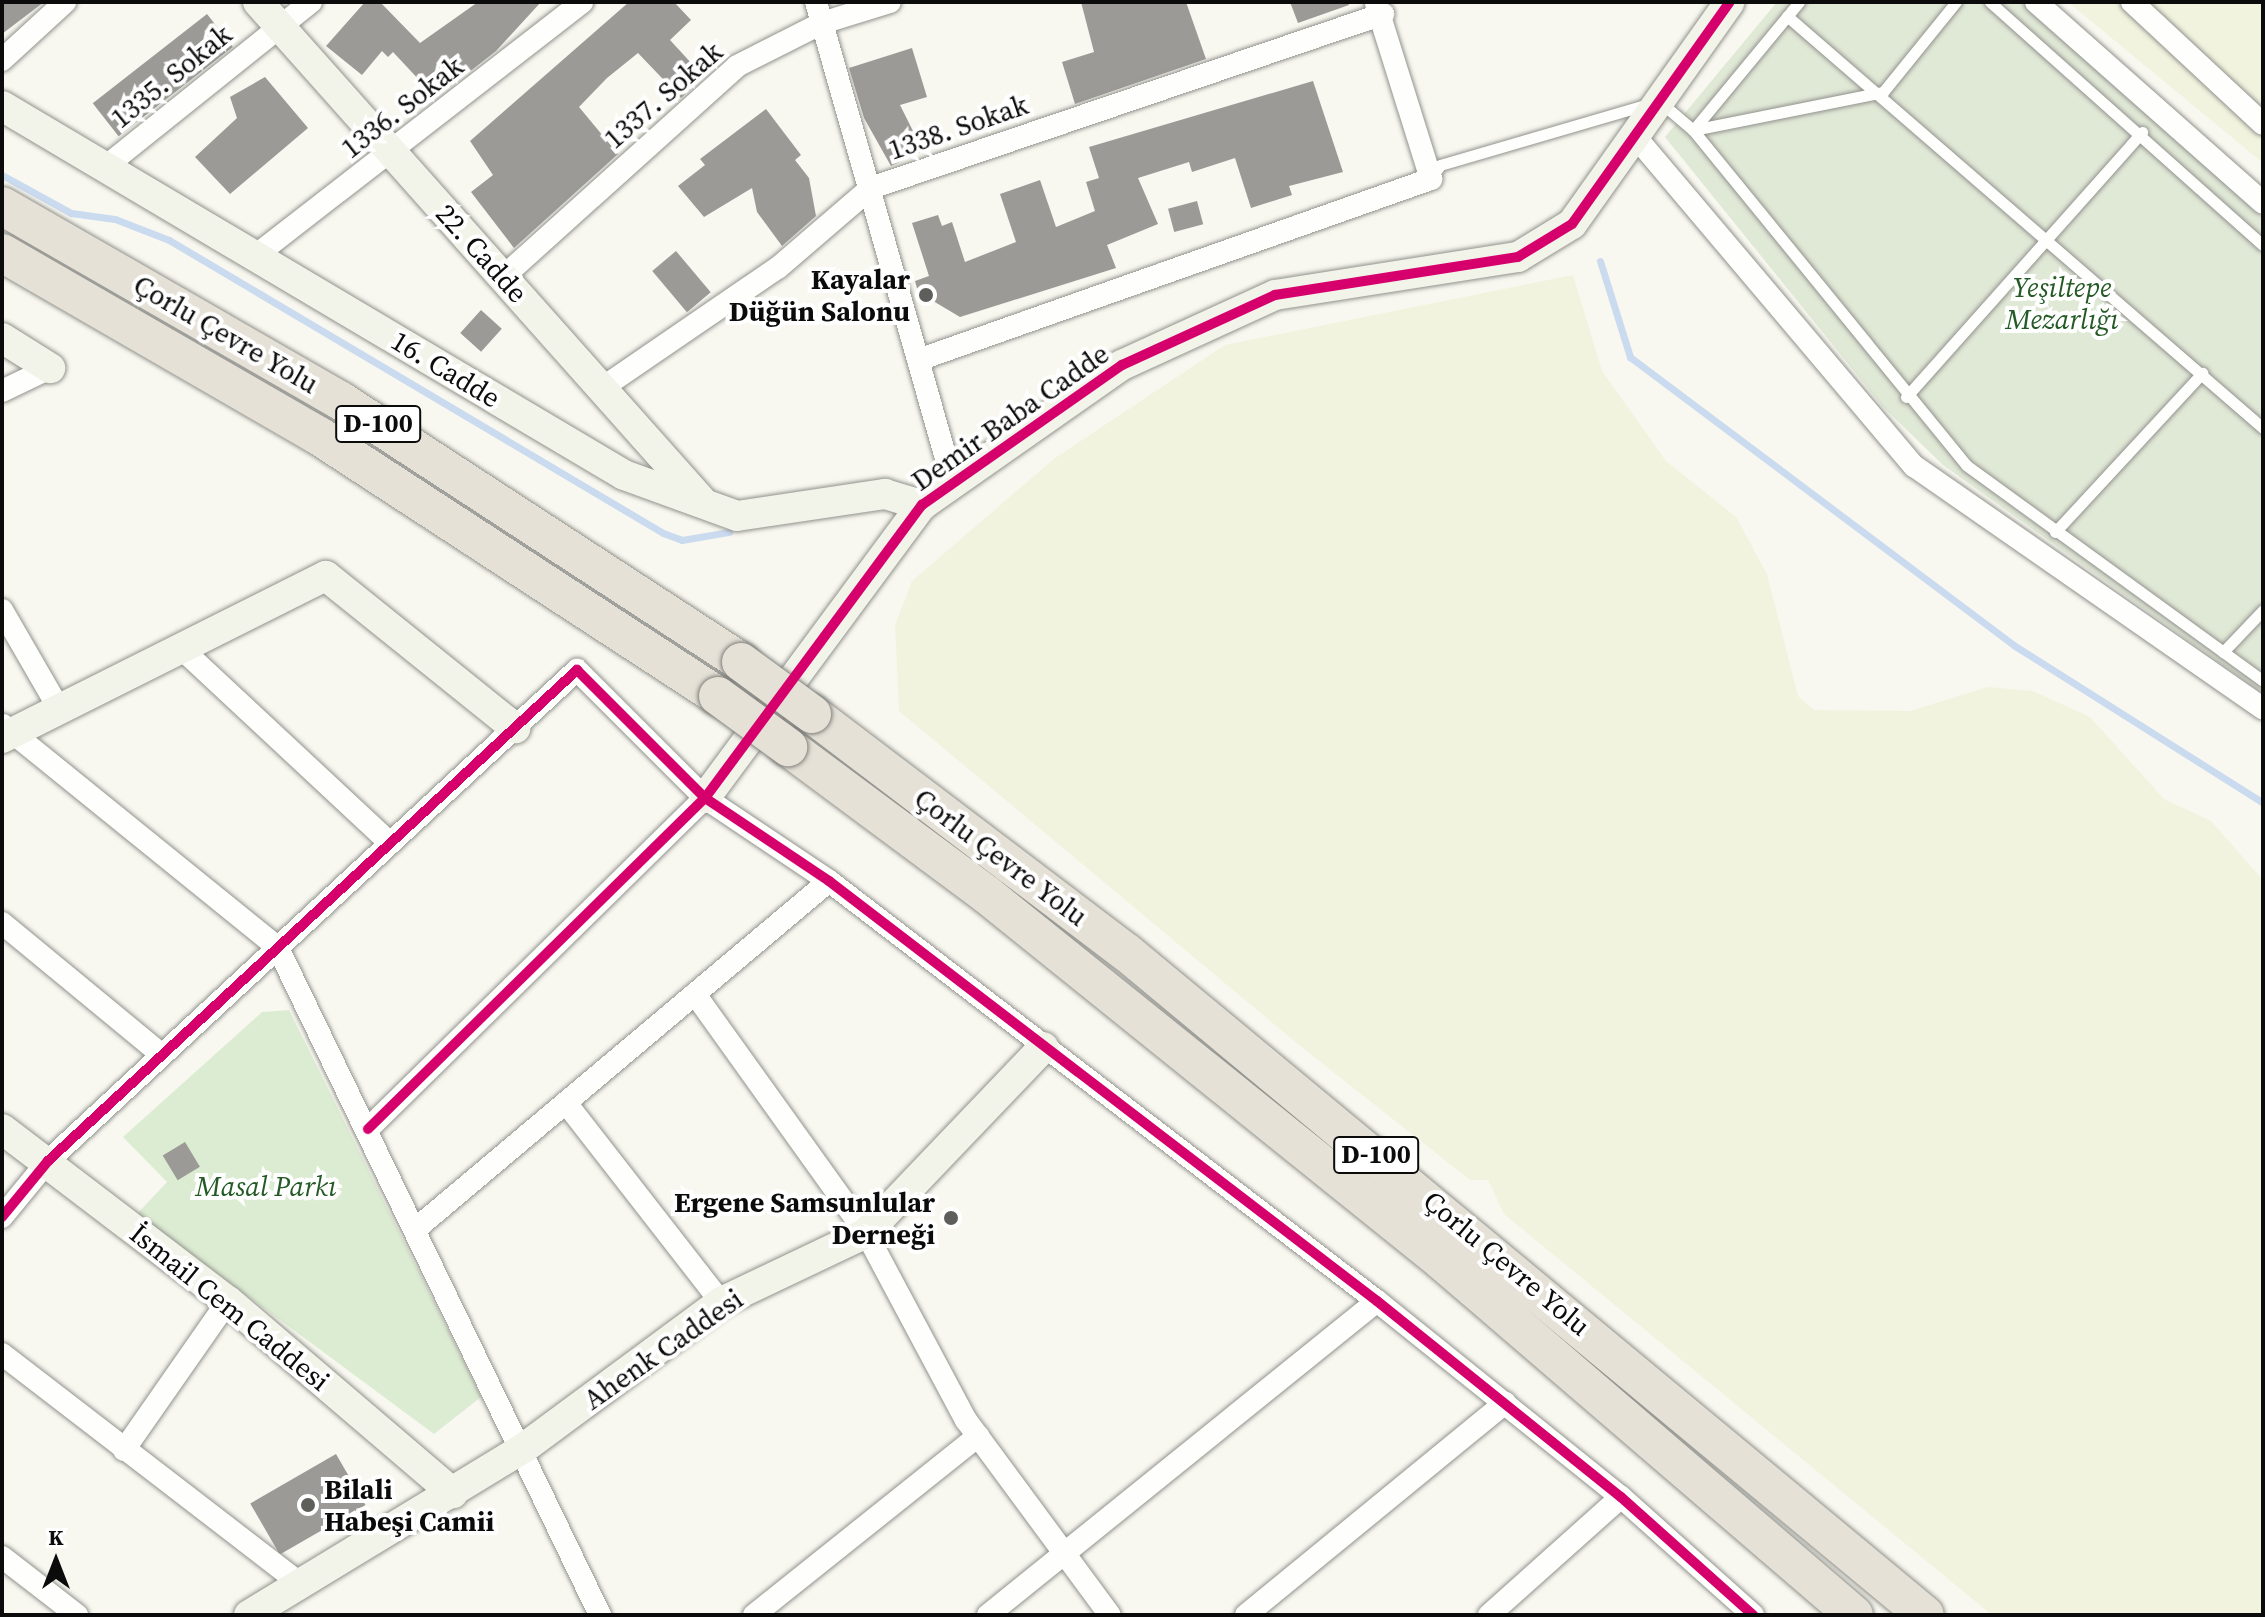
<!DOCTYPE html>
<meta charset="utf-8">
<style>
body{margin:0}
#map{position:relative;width:2265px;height:1617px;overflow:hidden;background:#f8f8f0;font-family:"Source Serif 4",serif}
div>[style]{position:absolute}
.farmland>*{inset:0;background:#f1f3de}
.green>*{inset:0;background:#dcecd2}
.cemetery>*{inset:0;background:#e0e8d6}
.stream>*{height:7px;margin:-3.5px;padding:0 3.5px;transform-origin:3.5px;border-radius:3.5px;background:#cadaef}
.building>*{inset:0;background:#9b9a96;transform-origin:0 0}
.roads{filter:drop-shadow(0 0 2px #92928e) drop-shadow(0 0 2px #92928e)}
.lane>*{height:11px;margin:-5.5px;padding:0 5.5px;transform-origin:5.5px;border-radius:5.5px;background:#fefefd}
.street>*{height:22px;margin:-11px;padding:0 11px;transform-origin:11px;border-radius:11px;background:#fefefd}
.secondary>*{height:30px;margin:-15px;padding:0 15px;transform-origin:15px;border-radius:15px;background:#f2f3e9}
.highway>*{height:38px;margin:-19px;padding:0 19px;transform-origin:19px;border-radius:19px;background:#e6e1d6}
.bridges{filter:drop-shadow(0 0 2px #7f7f7b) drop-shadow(0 0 2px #7f7f7b)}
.highway-bridge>*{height:38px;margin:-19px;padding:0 19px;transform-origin:19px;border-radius:19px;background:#e6e1d6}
.cycleway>*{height:10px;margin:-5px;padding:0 5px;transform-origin:5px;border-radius:5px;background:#d6006c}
.dots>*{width:22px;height:22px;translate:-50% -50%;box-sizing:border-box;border:4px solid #fff;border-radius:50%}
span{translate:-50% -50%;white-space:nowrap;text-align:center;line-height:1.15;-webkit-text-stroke:8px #fff;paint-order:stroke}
.shield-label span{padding:2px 6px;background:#fff;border:2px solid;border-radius:6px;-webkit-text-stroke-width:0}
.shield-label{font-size:26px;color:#0b0b0b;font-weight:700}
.street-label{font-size:28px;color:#0b0b0b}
.poi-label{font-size:28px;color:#0b0b0b;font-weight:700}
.right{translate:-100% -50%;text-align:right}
.left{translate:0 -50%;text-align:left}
.park-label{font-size:28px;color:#245a25;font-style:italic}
.frame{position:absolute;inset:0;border:4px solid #0b0b0b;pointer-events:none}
.north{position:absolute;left:16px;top:1521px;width:80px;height:80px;-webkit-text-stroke:6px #fff;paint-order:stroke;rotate:0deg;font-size:22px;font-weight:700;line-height:32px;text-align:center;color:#0b0b0b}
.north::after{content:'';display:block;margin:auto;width:28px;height:36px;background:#0b0b0b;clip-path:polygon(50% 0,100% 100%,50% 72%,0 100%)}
</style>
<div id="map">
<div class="farmland">
<div style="clip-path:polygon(2068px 2px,2263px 2px,2263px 163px)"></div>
<div style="clip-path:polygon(1573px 275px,1602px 371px,1666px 461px,1736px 517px,1767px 574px,1798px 696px,1814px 710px,1910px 711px,1988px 687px,2033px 691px,2090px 717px,2164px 799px,2211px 821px,2263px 880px,2263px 1615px,1992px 1615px,1504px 1214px,1488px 1180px,1470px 1180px,1299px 1045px,899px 711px,895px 625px,912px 581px,1055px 458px,1225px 345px)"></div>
</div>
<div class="green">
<div style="clip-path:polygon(289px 1010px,481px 1397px,434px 1434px,137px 1214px,167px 1182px,123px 1137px,262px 1012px)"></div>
</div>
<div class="cemetery">
<div style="clip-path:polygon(1777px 2px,2027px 2px,2263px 218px,2263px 694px,1943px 465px,1883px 407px,1665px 137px)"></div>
</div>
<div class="stream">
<div style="left:2px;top:175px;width:79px;rotate:28.8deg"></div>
<div style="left:71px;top:213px;width:44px;rotate:7.8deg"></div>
<div style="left:115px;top:219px;width:58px;rotate:21.3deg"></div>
<div style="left:169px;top:240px;width:574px;rotate:30.67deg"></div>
<div style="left:663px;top:533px;width:20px;rotate:20deg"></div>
<div style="left:682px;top:540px;width:48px;rotate:-9.7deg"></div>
<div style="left:1600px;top:261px;width:101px;rotate:72.6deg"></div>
<div style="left:1630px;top:357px;width:481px;rotate:36.9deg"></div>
<div style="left:2015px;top:646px;width:294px;rotate:32.3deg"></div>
</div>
<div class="building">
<div style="clip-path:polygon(2px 2px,44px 2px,2px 34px)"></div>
<div style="clip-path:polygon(365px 2px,380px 2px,420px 43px,478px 2px,541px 2px,496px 51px,436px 98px,393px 52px,388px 57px,382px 51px,362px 75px,326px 46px)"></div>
<div style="clip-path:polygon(629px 2px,674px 2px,691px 20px,670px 40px,704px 77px,681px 98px,638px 53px,607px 78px,579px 107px,618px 154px,514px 248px,471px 192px,493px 175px,470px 141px)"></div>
<div style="clip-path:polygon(1081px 2px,1186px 2px,1206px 59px,1075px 104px,1062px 62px,1094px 52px)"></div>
<div style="clip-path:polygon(1290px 2px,1348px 2px,1349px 5px,1298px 23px)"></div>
<div style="left:207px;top:14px;width:42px;height:145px;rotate:52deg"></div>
<div style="clip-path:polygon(912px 48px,927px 97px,900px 105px,923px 151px,891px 166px,864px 118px,849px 68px)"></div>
<div style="clip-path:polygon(265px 77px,308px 128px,230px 194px,195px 157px,237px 118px,230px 97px)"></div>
<div style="clip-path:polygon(1313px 81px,1343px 172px,1289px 186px,1292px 195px,1251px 208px,1235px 158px,1192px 172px,1189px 162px,1138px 178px,1158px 224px,1107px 245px,1116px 268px,960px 317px,918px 292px,915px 281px,929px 276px,912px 223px,938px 215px,942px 226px,952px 222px,965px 262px,1016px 242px,1000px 194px,1040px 180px,1056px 227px,1095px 211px,1086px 182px,1099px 178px,1089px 147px)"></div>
<div style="clip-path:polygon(766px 109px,801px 155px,795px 160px,809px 178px,816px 216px,782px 246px,757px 212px,752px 188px,704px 217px,678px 186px,705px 165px,700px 159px)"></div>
<div style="left:1197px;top:201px;width:24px;height:30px;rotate:75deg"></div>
<div style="left:676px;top:251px;width:54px;height:31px;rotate:50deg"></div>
<div style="left:481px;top:310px;width:28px;height:31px;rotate:42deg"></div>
<div style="left:185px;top:1142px;width:29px;height:26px;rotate:59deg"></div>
<div style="left:336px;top:1454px;width:59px;height:99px;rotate:60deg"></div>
</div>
<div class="roads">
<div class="lane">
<div style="left:1990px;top:2px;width:365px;rotate:41.7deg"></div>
<div style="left:1787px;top:16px;width:630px;rotate:40.88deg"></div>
<div style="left:1694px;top:129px;width:165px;rotate:-50.4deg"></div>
<div style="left:1693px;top:130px;width:194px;rotate:-11.3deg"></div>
<div style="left:1883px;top:92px;width:116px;rotate:-51deg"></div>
<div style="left:1432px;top:177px;width:14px;rotate:-56deg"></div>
<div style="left:1440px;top:165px;width:228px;rotate:-16.3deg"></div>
<div style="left:1659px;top:101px;width:45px;rotate:40.5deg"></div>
<div style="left:1693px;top:130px;width:432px;rotate:50.8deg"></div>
<div style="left:1966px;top:465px;width:367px;rotate:36deg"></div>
<div style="left:1906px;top:397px;width:355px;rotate:-48.3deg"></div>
<div style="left:2055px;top:532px;width:217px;rotate:-47.2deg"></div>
<div style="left:2223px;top:652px;width:58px;rotate:-46.4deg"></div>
</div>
<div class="street">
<div style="left:816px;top:2px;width:499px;rotate:74.1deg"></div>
<div style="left:2036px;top:2px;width:303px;rotate:41.5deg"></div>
<div style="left:2132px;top:2px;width:179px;rotate:43deg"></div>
<div style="left:2px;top:60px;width:86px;rotate:-42.6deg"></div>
<div style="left:1634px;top:135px;width:434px;rotate:49.8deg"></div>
<div style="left:1914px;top:466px;width:425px;rotate:34.8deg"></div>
<div style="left:105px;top:167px;width:264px;rotate:-38.7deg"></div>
<div style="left:255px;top:256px;width:414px;rotate:-37.8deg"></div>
<div style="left:503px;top:277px;width:315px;rotate:-42deg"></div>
<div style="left:737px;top:66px;width:95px;rotate:-26.8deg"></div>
<div style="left:822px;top:23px;width:71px;rotate:-17.2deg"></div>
<div style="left:921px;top:359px;width:541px;rotate:-19.44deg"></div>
<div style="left:1431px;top:179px;width:184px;rotate:-107.4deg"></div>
<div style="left:602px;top:388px;width:214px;rotate:-34.4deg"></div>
<div style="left:779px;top:267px;width:121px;rotate:-40.7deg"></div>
<div style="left:871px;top:188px;width:541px;rotate:-18.77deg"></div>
<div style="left:2px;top:391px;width:53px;rotate:-25.6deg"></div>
<div style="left:2px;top:610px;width:112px;rotate:60deg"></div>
<div style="left:184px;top:651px;width:282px;rotate:43deg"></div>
<div style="left:3px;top:725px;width:354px;rotate:39deg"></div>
<div style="left:278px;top:948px;width:741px;rotate:64.23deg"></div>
<div style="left:2px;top:923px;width:207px;rotate:39.5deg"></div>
<div style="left:695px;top:994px;width:294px;rotate:54.4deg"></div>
<div style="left:866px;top:1233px;width:212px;rotate:61.9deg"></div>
<div style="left:966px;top:1420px;width:242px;rotate:53.6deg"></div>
<div style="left:566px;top:1103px;width:252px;rotate:52.1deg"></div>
<div style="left:368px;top:1129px;width:472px;rotate:-44.5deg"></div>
<div style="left:2px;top:1217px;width:72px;rotate:-50.6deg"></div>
<div style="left:48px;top:1161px;width:722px;rotate:-42.87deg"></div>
<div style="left:577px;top:670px;width:181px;rotate:45deg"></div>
<div style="left:705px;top:798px;width:149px;rotate:33.8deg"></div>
<div style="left:829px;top:881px;width:690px;rotate:37.47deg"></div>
<div style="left:1377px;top:1301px;width:313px;rotate:38.8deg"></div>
<div style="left:1621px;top:1497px;width:177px;rotate:41.8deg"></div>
<div style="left:418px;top:1227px;width:537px;rotate:-40.09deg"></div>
<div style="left:2px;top:1354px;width:377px;rotate:37.6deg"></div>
<div style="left:124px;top:1450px;width:182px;rotate:-55.1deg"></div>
<div style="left:2px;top:1557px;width:95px;rotate:37.7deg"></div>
<div style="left:754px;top:1615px;width:287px;rotate:-38.6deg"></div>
<div style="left:988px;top:1615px;width:500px;rotate:-38.9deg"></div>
<div style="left:1246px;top:1615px;width:335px;rotate:-39.3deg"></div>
<div style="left:1489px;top:1615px;width:177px;rotate:-41.8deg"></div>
</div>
<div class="secondary">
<div style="left:258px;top:2px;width:667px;rotate:48.35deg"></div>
<div style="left:2px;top:106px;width:723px;rotate:30.68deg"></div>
<div style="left:624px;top:475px;width:120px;rotate:19.9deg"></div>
<div style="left:737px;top:516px;width:150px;rotate:-8.5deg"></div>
<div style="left:885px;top:494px;width:39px;rotate:17deg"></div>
<div style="left:2px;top:338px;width:57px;rotate:32deg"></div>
<div style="left:2px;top:738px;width:362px;rotate:-26.6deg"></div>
<div style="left:326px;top:576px;width:243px;rotate:38.8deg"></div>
<div style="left:705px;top:798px;width:365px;rotate:-53.5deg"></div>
<div style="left:922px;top:505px;width:244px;rotate:-35deg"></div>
<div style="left:1122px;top:365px;width:168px;rotate:-24.6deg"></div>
<div style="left:1275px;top:295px;width:246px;rotate:-8.9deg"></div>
<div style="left:1518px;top:257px;width:63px;rotate:-31.4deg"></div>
<div style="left:1572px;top:224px;width:272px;rotate:-54.6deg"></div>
<div style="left:2px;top:1129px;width:284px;rotate:37.3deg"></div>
<div style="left:228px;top:1301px;width:296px;rotate:40.5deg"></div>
<div style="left:249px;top:1615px;width:322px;rotate:-31.3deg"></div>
<div style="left:524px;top:1448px;width:245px;rotate:-36.5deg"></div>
<div style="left:721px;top:1302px;width:161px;rotate:-25.4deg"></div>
<div style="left:866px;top:1233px;width:257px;rotate:-46.3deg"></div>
</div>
<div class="highway">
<div style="left:2px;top:206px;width:391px;rotate:29.9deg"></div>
<div style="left:341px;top:401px;width:478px;rotate:33.1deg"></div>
<div style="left:2px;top:253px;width:366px;rotate:30deg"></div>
<div style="left:319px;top:436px;width:476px;rotate:33.1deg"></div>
<div style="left:812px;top:714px;width:394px;rotate:37.2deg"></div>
<div style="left:1126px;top:952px;width:1038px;rotate:39.69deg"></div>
<div style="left:788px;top:747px;width:247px;rotate:36.6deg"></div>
<div style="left:986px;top:894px;width:585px;rotate:38.83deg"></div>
<div style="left:1442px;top:1261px;width:543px;rotate:40.67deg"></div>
</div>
</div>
<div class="bridges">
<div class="highway-bridge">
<div style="left:741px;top:662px;width:88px;rotate:36.2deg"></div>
<div style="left:718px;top:696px;width:87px;rotate:36.1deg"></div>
</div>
</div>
<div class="cycleway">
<div style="left:368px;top:1129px;width:472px;rotate:-44.5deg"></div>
<div style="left:705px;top:798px;width:365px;rotate:-53.5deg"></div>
<div style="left:922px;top:505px;width:244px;rotate:-35deg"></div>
<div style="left:1122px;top:365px;width:168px;rotate:-24.6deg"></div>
<div style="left:1275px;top:295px;width:246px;rotate:-8.9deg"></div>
<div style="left:1518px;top:257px;width:63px;rotate:-31.4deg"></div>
<div style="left:1572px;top:224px;width:272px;rotate:-54.6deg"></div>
<div style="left:2px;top:1217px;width:72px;rotate:-50.6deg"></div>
<div style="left:48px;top:1161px;width:722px;rotate:-42.87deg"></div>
<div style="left:577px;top:670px;width:181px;rotate:45deg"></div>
<div style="left:705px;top:798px;width:149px;rotate:33.8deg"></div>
<div style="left:829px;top:881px;width:690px;rotate:37.47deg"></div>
<div style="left:1377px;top:1301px;width:313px;rotate:38.8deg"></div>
<div style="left:1621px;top:1497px;width:177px;rotate:41.8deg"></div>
</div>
<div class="dots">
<div style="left:926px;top:295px;background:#5e5e5b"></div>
<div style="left:951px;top:1218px;background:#5e5e5b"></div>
<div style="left:308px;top:1505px;background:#5e5e5b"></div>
</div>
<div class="shield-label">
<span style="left:378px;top:424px">D-100</span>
<span style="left:1376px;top:1155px">D-100</span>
</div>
<div class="street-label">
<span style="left:171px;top:76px;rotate:-39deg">1335. Sokak</span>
<span style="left:663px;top:95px;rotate:-41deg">1337. Sokak</span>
<span style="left:402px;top:107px;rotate:-38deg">1336. Sokak</span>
<span style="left:958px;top:127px;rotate:-19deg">1338. Sokak</span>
<span style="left:482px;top:253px;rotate:48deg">22. Cadde</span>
<span style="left:226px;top:334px;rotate:30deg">Çorlu Çevre Yolu</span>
<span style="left:446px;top:369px;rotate:31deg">16. Cadde</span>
<span style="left:1010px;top:417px;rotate:-35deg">Demir Baba Cadde</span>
<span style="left:1001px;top:857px;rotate:37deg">Çorlu Çevre Yolu</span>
<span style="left:1507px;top:1263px;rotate:40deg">Çorlu Çevre Yolu</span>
<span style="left:230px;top:1307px;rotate:39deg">İsmail Cem Caddesi</span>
<span style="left:663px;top:1349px;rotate:-35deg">Ahenk Caddesi</span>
</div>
<div class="poi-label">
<span class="right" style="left:910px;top:295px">Kayalar<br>Düğün Salonu</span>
<span class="right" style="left:935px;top:1218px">Ergene Samsunlular<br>Derneği</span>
<span class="left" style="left:324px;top:1505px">Bilali<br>Habeşi Camii</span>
</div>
<div class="park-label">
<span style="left:2062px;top:303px">Yeşiltepe<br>Mezarlığı</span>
<span style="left:266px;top:1186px">Masal Parkı</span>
</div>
<div class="frame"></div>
<div class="north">K</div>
</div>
